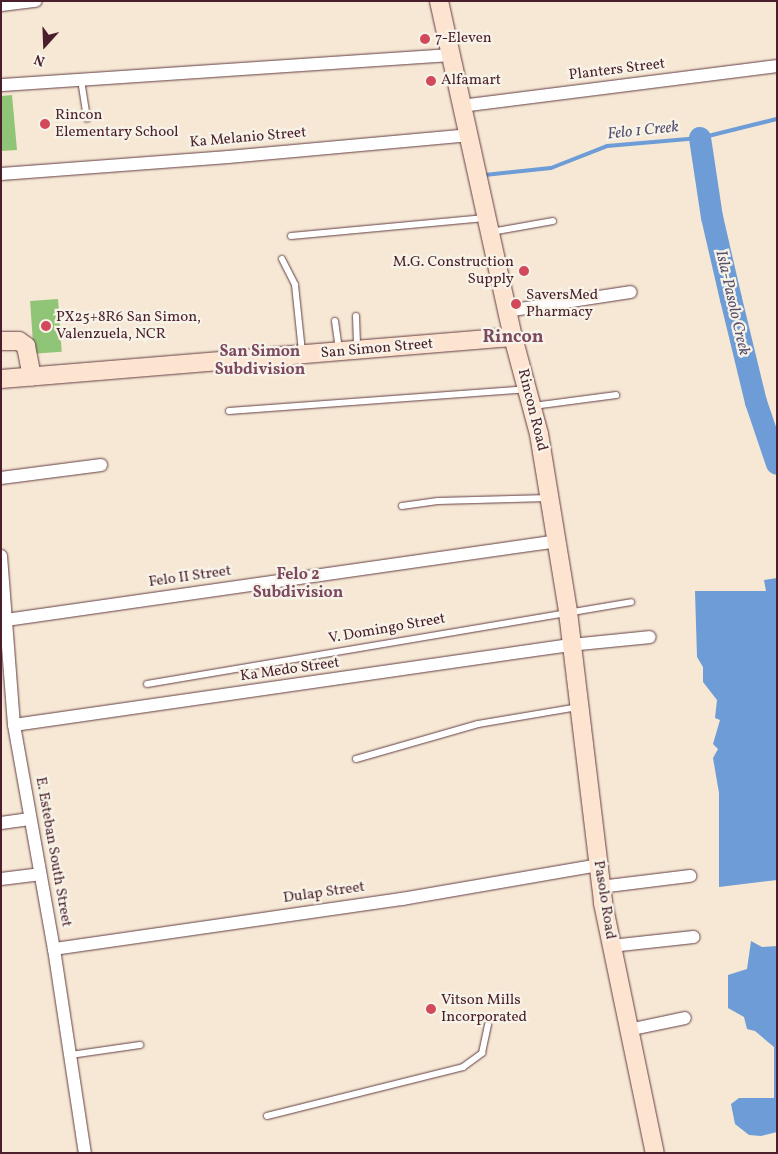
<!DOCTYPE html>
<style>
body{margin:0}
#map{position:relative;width:778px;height:1154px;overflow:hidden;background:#f6e8d4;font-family:Vollkorn,serif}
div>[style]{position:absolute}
.green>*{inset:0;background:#90c577;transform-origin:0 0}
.water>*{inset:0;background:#6d9cd6}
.stream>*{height:4px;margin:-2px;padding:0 2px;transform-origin:2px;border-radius:2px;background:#6d9cd6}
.river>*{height:22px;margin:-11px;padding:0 11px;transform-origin:11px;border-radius:11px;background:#6d9cd6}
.roads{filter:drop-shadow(0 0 1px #643d44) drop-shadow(0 0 1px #643d44)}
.lane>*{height:6px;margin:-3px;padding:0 3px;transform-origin:3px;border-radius:3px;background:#fff}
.street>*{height:12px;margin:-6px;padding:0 6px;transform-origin:6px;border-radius:6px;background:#fff}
.secondary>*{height:18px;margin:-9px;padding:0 9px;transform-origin:9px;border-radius:9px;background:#fde4d0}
.dots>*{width:14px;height:14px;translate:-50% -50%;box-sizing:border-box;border:2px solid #f7f3e8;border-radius:50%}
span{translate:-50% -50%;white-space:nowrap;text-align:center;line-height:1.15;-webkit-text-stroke:4.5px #f7f3e8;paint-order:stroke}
.poi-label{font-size:15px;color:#4a1f2b}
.left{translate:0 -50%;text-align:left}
.right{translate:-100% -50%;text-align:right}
.street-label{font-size:15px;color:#4a1f2b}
.water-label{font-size:16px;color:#58516f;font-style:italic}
.neighbourhood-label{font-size:16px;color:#7d4961;font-weight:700}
.quarter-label{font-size:18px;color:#7d4961;font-weight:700}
.frame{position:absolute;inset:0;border:2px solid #4a1f2b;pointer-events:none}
.north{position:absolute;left:20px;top:20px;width:50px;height:50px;-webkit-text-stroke:4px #f7f3e8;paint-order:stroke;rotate:200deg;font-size:14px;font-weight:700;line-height:20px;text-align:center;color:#4a1f2b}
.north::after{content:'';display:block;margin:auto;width:18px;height:22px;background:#4a1f2b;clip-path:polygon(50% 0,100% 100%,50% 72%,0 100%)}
</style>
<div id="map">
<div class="green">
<div style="clip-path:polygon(12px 95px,17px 150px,1px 151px,1px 96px)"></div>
<div style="left:58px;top:299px;width:53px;height:28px;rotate:86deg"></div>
</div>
<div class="water">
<div style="clip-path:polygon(777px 578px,777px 880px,719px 887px,719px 793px,713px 758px,718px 749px,713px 744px,720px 720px,715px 718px,717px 700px,703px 682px,703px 667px,697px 657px,695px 591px,766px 591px,764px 580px)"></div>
<div style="clip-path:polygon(751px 941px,762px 947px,777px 946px,777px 1132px,761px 1136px,749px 1135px,735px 1124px,731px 1104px,739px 1098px,774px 1098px,774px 1047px,755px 1031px,747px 1029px,744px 1017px,728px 1008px,728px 975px,747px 969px)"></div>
</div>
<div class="stream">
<div style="left:485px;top:175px;width:66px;rotate:-6.1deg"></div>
<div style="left:551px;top:168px;width:60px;rotate:-21.4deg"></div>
<div style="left:607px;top:146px;width:93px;rotate:-4.9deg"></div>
<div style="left:700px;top:138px;width:79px;rotate:-13.9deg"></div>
</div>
<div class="river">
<div style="left:700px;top:138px;width:80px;rotate:81.4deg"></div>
<div style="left:712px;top:217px;width:84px;rotate:77deg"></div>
<div style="left:731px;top:299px;width:106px;rotate:76.4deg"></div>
<div style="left:756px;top:402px;width:65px;rotate:71.3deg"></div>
</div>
<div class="roads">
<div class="lane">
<div style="left:81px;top:80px;width:39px;rotate:81deg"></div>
<div style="left:491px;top:232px;width:63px;rotate:-10.1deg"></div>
<div style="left:291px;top:236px;width:195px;rotate:-5.3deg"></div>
<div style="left:282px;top:259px;width:29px;rotate:63deg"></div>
<div style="left:295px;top:285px;width:67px;rotate:84deg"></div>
<div style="left:356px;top:316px;width:34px;rotate:88deg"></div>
<div style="left:335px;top:321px;width:30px;rotate:82deg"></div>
<div style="left:533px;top:406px;width:84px;rotate:-7.5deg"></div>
<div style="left:229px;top:411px;width:298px;rotate:-4.2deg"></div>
<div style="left:402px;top:506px;width:36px;rotate:-8deg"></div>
<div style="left:438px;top:501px;width:111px;rotate:-1.5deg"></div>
<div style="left:147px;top:684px;width:491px;rotate:-9.6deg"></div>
<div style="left:356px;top:759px;width:127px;rotate:-16deg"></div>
<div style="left:478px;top:724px;width:101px;rotate:-9.6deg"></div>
<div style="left:70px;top:1055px;width:71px;rotate:-8.1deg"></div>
<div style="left:267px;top:1116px;width:202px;rotate:-14deg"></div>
<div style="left:463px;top:1067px;width:24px;rotate:-36deg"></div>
<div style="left:482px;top:1053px;width:29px;rotate:-78deg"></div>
</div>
<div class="street">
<div style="left:1px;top:5px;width:35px;rotate:-7deg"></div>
<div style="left:1px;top:85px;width:449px;rotate:-3.8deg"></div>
<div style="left:461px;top:106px;width:319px;rotate:-7.2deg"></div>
<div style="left:1px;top:174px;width:228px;rotate:-4.3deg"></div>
<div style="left:228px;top:157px;width:241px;rotate:-5.2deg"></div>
<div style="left:507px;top:311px;width:125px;rotate:-8.7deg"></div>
<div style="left:1px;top:478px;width:101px;rotate:-7.4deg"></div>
<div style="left:1px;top:556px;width:169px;rotate:85.6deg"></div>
<div style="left:14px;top:725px;width:228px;rotate:79.9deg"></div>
<div style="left:54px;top:949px;width:206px;rotate:81.4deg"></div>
<div style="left:6px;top:620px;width:558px;rotate:-8.14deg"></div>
<div style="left:14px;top:725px;width:562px;rotate:-8.19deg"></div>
<div style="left:570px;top:645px;width:80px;rotate:-5.7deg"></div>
<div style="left:1px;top:823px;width:29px;rotate:-8deg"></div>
<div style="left:1px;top:879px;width:39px;rotate:-7deg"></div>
<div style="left:600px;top:887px;width:91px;rotate:-7deg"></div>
<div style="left:611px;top:946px;width:83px;rotate:-6.2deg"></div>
<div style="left:54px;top:949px;width:352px;rotate:-8.2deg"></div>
<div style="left:402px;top:899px;width:199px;rotate:-9.8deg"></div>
<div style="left:628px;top:1030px;width:58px;rotate:-11.9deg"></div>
</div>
<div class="secondary">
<div style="left:439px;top:1px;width:344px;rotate:77.6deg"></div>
<div style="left:513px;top:337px;width:100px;rotate:75deg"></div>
<div style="left:539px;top:434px;width:180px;rotate:80.7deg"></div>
<div style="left:568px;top:612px;width:293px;rotate:83.1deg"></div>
<div style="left:603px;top:903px;width:255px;rotate:78.3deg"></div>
<div style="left:1px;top:341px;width:18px"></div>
<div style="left:19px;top:341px;width:9px;rotate:36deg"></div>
<div style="left:26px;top:346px;width:31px;rotate:79deg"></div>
<div style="left:1px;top:379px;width:514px;rotate:-4.69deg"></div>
</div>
</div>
<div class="dots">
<div style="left:425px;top:39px;background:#d1495b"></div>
<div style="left:431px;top:81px;background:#d1495b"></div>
<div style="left:45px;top:124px;background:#d1495b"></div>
<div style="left:524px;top:271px;background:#d1495b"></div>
<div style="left:516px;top:304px;background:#d1495b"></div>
<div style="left:46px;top:326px;background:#d1495b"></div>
<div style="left:431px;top:1009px;background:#d1495b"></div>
</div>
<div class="poi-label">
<span class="left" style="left:435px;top:39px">7-Eleven</span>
<span class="left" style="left:441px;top:81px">Alfamart</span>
<span class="left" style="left:55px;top:124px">Rincon<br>Elementary School</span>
<span class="right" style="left:514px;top:271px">M.G. Construction<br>Supply</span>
<span class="left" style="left:526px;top:304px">SaversMed<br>Pharmacy</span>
<span class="left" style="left:56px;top:326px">PX25+8R6 San Simon,<br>Valenzuela, NCR</span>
<span class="left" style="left:441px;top:1009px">Vitson Mills<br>Incorporated</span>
</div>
<div class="street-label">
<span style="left:617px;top:70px;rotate:-7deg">Planters Street</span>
<span style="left:248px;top:138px;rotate:-5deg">Ka Melanio Street</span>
<span style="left:377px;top:349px;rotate:-5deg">San Simon Street</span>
<span style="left:532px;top:410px;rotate:76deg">Rincon Road</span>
<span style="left:190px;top:577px;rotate:-8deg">Felo II Street</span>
<span style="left:387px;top:629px;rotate:-10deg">V. Domingo Street</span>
<span style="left:290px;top:670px;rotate:-8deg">Ka Medo Street</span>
<span style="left:53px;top:852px;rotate:80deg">E. Esteban South Street</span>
<span style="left:324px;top:893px;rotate:-8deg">Dulap Street</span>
<span style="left:604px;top:900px;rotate:81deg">Pasolo Road</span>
</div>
<div class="water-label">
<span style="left:643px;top:131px;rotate:-6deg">Felo 1 Creek</span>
<span style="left:732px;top:303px;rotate:77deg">Isla-Pasolo Creek</span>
</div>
<div class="neighbourhood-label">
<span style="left:260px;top:361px">San Simon<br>Subdivision</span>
<span style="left:298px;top:584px">Felo 2<br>Subdivision</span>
</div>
<div class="quarter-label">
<span style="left:513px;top:338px">Rincon</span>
</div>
<div class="frame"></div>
<div class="north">N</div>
</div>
